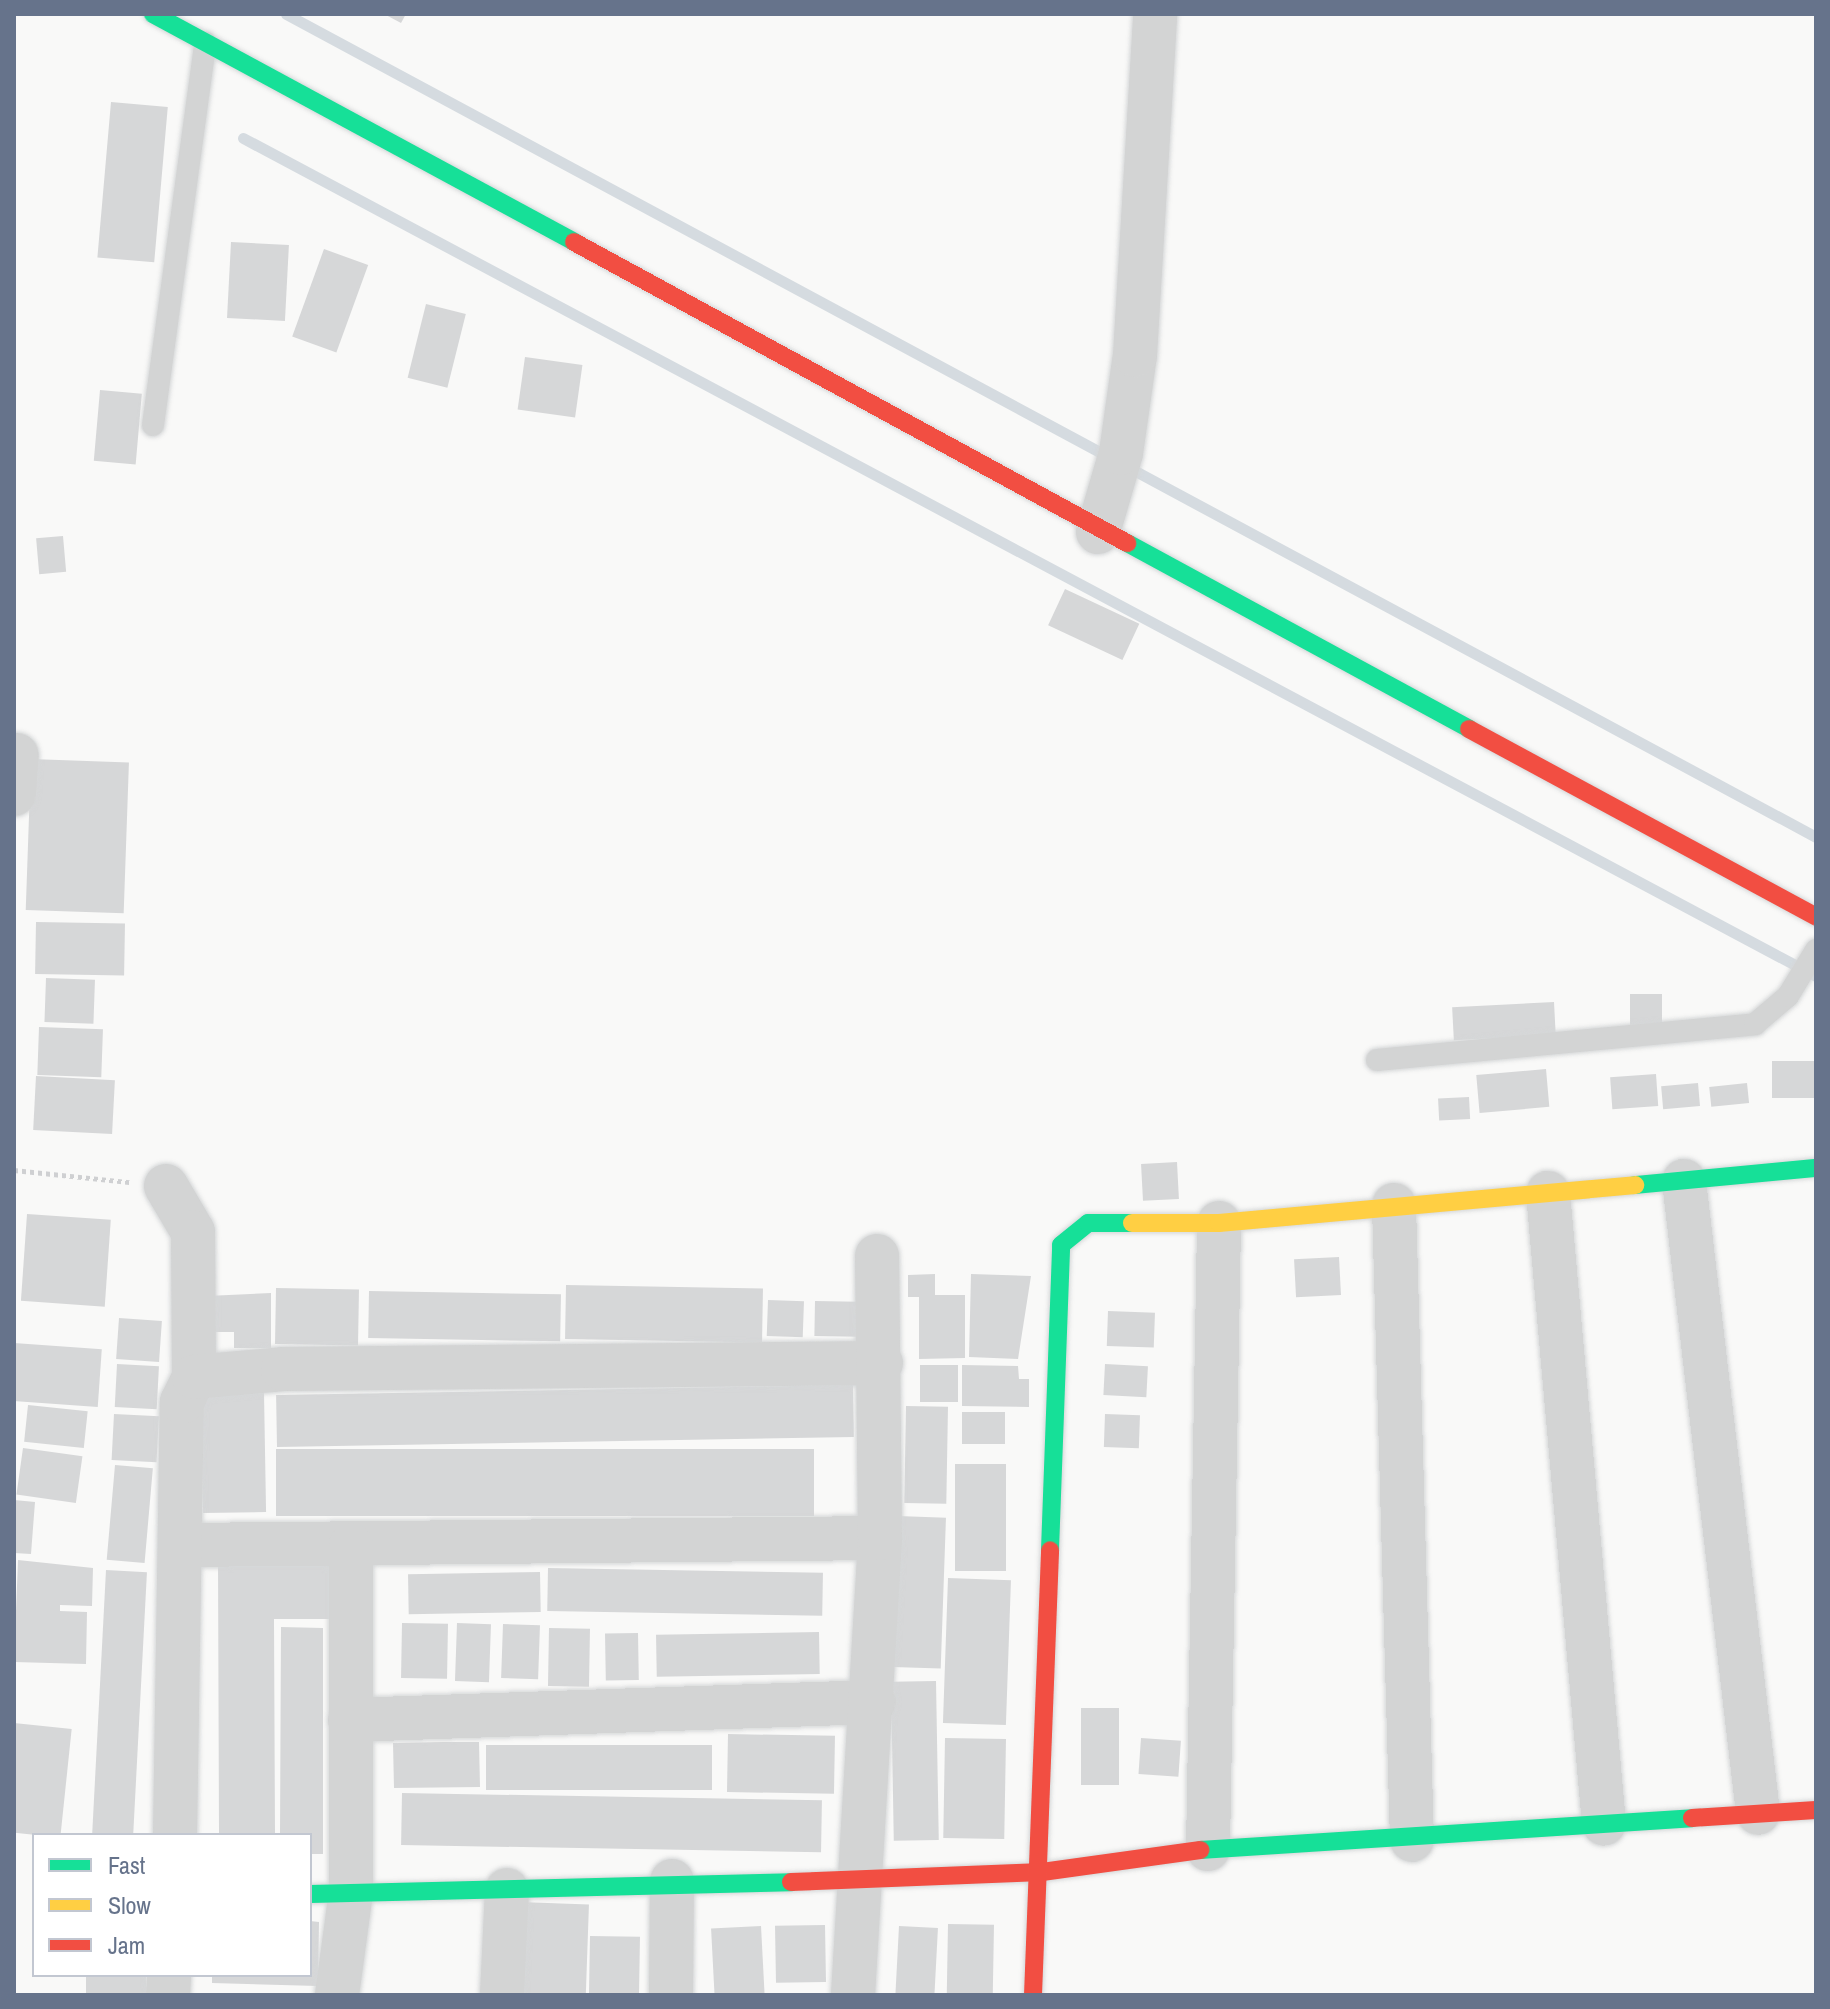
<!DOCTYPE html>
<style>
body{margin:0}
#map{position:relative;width:1830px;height:2009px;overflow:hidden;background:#f9f9f8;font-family:"Archivo Narrow",sans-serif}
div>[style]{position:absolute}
.stream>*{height:11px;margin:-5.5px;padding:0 5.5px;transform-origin:5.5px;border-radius:5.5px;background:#d5dbe0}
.building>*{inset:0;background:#d6d7d8;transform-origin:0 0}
.path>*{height:5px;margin-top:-2.5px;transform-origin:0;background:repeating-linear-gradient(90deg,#cfd0d2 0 4px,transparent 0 8px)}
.roads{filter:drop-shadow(0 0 2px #d5d7d8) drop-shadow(0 0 2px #d5d7d8)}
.lane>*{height:22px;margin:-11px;padding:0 11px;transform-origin:11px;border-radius:11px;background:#d3d4d4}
.street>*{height:44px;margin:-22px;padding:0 22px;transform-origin:22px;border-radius:22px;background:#d3d4d4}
.fast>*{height:18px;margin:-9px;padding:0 9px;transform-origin:9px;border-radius:9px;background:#16e098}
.slow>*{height:18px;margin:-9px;padding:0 9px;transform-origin:9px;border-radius:9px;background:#ffcf43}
.jam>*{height:18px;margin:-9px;padding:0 9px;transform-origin:9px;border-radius:9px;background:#f24e42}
span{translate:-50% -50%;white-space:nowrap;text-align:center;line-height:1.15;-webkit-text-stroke:8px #fff;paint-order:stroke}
.frame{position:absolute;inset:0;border:16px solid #66738b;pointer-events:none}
.legend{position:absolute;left:32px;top:1833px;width:280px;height:144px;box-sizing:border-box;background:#fff;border:2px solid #c2c7d1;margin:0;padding:10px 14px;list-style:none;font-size:24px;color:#66738b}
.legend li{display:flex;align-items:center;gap:16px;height:40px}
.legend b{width:40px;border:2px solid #c2c7d1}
</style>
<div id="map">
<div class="stream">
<div style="left:286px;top:14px;width:937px;rotate:28.29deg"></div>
<div style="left:243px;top:138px;width:1782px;rotate:28.05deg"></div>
<div style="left:1126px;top:466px;width:783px;rotate:28.27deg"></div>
</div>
<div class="building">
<div style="clip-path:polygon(384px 14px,406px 14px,401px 23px)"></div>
<div style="left:111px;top:102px;width:57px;height:156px;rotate:5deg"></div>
<div style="left:231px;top:242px;width:58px;height:76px;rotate:3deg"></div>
<div style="left:324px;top:249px;width:47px;height:93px;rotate:20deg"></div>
<div style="left:426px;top:304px;width:41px;height:76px;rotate:14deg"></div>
<div style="left:525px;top:357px;width:58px;height:53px;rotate:8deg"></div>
<div style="left:100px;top:390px;width:42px;height:71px;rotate:5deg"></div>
<div style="left:63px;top:536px;width:36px;height:27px;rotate:85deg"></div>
<div style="left:1065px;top:589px;width:82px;height:40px;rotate:25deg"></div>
<div style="left:31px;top:759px;width:98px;height:151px;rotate:2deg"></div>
<div style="left:36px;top:922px;width:89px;height:52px;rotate:1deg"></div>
<div style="left:46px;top:978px;width:49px;height:44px;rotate:2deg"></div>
<div style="left:1630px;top:994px;width:32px;height:31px"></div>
<div style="left:1554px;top:1002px;width:33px;height:102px;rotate:87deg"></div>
<div style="left:39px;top:1027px;width:64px;height:48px;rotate:2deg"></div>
<div style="left:1816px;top:1061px;width:37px;height:44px;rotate:90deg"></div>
<div style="left:1546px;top:1069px;width:38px;height:70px;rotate:85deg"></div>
<div style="left:1656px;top:1074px;width:32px;height:46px;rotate:86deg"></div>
<div style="left:36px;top:1076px;width:79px;height:54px;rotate:3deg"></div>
<div style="left:1698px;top:1083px;width:23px;height:37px;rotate:85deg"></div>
<div style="left:1747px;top:1083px;width:20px;height:38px;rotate:84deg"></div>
<div style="left:1469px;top:1097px;width:22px;height:31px;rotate:87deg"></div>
<div style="left:1177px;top:1162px;width:37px;height:36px;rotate:87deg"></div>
<div style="left:27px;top:1214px;width:84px;height:87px;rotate:4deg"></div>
<div style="left:1339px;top:1257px;width:38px;height:45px;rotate:87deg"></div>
<div style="clip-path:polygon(935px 1274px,935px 1295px,965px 1295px,965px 1358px,919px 1359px,919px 1297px,908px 1297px,908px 1275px)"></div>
<div style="clip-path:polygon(971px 1274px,1031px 1276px,1018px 1359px,969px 1357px)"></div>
<div style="left:566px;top:1285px;width:197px;height:54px;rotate:1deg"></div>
<div style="left:276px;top:1288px;width:83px;height:56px;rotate:1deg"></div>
<div style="left:369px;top:1291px;width:192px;height:47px;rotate:1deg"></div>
<div style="clip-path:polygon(271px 1293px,271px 1348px,234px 1348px,234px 1332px,207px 1332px,207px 1296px)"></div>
<div style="left:768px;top:1300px;width:36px;height:36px;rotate:2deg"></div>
<div style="left:815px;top:1301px;width:43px;height:35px;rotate:1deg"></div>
<div style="left:1108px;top:1311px;width:47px;height:35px;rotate:2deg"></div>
<div style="left:119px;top:1318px;width:43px;height:41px;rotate:4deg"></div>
<div style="left:14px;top:1343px;width:88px;height:58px;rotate:4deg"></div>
<div style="left:117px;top:1364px;width:42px;height:43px;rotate:3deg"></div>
<div style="left:1105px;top:1364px;width:43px;height:31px;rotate:3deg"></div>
<div style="left:920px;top:1365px;width:38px;height:37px"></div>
<div style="clip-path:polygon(962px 1365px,1018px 1366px,1019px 1379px,1029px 1379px,1029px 1407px,962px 1406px)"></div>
<div style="left:853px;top:1385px;width:52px;height:577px;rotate:89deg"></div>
<div style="left:264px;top:1393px;width:119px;height:63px;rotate:89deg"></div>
<div style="left:28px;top:1405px;width:60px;height:37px;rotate:6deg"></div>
<div style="left:906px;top:1406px;width:42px;height:97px;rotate:1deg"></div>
<div style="left:962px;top:1412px;width:43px;height:32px"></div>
<div style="left:114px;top:1414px;width:45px;height:46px;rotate:3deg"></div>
<div style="left:1105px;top:1414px;width:35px;height:33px;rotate:2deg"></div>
<div style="left:23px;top:1448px;width:60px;height:47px;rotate:8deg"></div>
<div style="left:276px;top:1449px;width:538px;height:67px"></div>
<div style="left:955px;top:1464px;width:51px;height:107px"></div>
<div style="left:115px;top:1465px;width:38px;height:95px;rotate:5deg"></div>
<div style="clip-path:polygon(14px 1500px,35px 1502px,31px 1554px,14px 1553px)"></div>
<div style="left:898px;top:1516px;width:48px;height:151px;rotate:2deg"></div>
<div style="clip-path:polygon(18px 1560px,93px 1568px,92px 1606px,60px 1605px,60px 1611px,87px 1612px,86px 1664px,14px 1662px)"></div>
<div style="clip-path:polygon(218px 1562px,334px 1563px,334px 1619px,274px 1619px,275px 1835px,219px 1835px)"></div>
<div style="left:548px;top:1568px;width:275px;height:43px;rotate:1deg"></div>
<div style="left:106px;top:1570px;width:41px;height:265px;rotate:3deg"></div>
<div style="left:540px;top:1572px;width:40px;height:132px;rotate:89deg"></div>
<div style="left:948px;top:1578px;width:63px;height:145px;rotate:2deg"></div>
<div style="left:402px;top:1623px;width:46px;height:55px;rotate:1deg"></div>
<div style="left:457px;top:1623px;width:34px;height:58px;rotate:2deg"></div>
<div style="left:503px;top:1624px;width:37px;height:54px;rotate:2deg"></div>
<div style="clip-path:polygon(281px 1627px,323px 1628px,323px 1854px,310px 1854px,310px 1835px,280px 1835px)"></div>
<div style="left:549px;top:1628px;width:41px;height:58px;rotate:1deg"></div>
<div style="left:819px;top:1632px;width:42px;height:163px;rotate:89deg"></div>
<div style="left:638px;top:1633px;width:47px;height:33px;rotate:89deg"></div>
<div style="left:936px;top:1681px;width:159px;height:45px;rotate:89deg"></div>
<div style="left:1081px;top:1708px;width:38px;height:77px"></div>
<div style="left:14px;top:1723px;width:58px;height:109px;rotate:6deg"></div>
<div style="left:728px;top:1734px;width:107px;height:58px;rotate:1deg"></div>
<div style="left:945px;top:1738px;width:61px;height:100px;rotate:1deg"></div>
<div style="left:1141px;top:1738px;width:40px;height:36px;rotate:4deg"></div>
<div style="clip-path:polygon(443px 1742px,479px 1742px,480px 1787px,394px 1788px,393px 1743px)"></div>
<div style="left:486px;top:1745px;width:226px;height:45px"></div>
<div style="left:402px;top:1793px;width:420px;height:52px;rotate:1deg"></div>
<div style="left:520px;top:1902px;width:69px;height:93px;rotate:2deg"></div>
<div style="clip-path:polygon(310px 1921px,319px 1922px,318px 1986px,212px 1983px,212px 1975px,310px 1975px)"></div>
<div style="left:948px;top:1924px;width:46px;height:71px;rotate:1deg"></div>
<div style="left:825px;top:1925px;width:57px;height:50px;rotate:89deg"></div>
<div style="left:761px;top:1926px;width:69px;height:50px;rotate:87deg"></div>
<div style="left:899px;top:1926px;width:39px;height:69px;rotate:3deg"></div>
<div style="left:590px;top:1936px;width:50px;height:59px;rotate:1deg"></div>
<div style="left:86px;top:1975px;width:60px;height:20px"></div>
</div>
<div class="path">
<div style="left:14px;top:1170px;width:116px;rotate:6deg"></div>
</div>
<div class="roads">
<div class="lane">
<div style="left:153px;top:425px;width:386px;rotate:-82.2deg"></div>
<div style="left:1377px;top:1060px;width:380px;rotate:-5.4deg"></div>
<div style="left:1755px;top:1024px;width:43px;rotate:-40.3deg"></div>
<div style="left:1788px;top:996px;width:54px;rotate:-58.7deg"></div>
</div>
<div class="street">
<div style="left:1098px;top:532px;width:82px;rotate:-73.8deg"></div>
<div style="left:1121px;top:453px;width:99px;rotate:-81.9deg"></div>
<div style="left:1135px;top:355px;width:342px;rotate:-86.6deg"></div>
<div style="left:14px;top:794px;width:39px;rotate:-86deg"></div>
<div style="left:1684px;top:1181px;width:636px;rotate:83.32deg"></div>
<div style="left:166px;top:1186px;width:53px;rotate:59.6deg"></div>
<div style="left:193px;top:1232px;width:145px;rotate:89.6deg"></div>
<div style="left:1548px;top:1193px;width:633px;rotate:84.93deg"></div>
<div style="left:1394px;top:1205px;width:635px;rotate:88.38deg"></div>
<div style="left:180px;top:1545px;width:700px;rotate:-0.57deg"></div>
<div style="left:350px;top:1720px;width:524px;rotate:-1.97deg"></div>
<div style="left:175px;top:1835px;width:433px;rotate:-89.1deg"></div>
<div style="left:182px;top:1402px;width:28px;rotate:-64deg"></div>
<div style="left:194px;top:1377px;width:89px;rotate:-5.1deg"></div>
<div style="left:283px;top:1369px;width:598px;rotate:-0.57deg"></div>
<div style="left:1208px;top:1849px;width:626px;rotate:-88.99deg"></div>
<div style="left:168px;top:1995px;width:20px;rotate:-87deg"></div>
<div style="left:337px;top:1995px;width:105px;rotate:-82.3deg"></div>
<div style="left:351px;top:1891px;width:346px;rotate:-90deg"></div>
<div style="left:502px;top:1995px;width:105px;rotate:-87.3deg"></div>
<div style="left:671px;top:1995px;width:114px;rotate:-89.5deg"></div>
<div style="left:853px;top:1995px;width:458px;rotate:-86.6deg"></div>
<div style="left:880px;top:1538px;width:282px;rotate:-90.6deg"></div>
</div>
<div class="fast">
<div style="left:153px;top:14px;width:479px;rotate:28.4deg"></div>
<div style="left:1127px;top:543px;width:389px;rotate:28.5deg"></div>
<div style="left:1635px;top:1185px;width:182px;rotate:-5.4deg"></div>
<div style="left:1050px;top:1550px;width:305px;rotate:-87.9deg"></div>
<div style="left:1061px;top:1245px;width:35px;rotate:-39deg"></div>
<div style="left:1088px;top:1223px;width:44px"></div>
<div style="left:1200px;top:1850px;width:493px;rotate:-3.7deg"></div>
<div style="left:310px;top:1894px;width:481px;rotate:-1.4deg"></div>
</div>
<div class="slow">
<div style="left:1132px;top:1223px;width:87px"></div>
<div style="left:1219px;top:1223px;width:418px;rotate:-5.2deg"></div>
</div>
<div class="jam">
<div style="left:574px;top:242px;width:630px;rotate:28.56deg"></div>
<div style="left:1469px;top:729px;width:395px;rotate:28.4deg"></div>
<div style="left:1692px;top:1818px;width:124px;rotate:-3.7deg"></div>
<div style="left:791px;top:1882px;width:251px;rotate:-2.3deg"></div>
<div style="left:1042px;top:1872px;width:160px;rotate:-7.9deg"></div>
<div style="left:1033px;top:1995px;width:445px;rotate:-87.8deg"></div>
</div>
</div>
<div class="frame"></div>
<ul class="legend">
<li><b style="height:10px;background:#16e098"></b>Fast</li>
<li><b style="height:10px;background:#ffcf43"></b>Slow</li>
<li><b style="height:10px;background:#f24e42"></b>Jam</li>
</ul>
</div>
